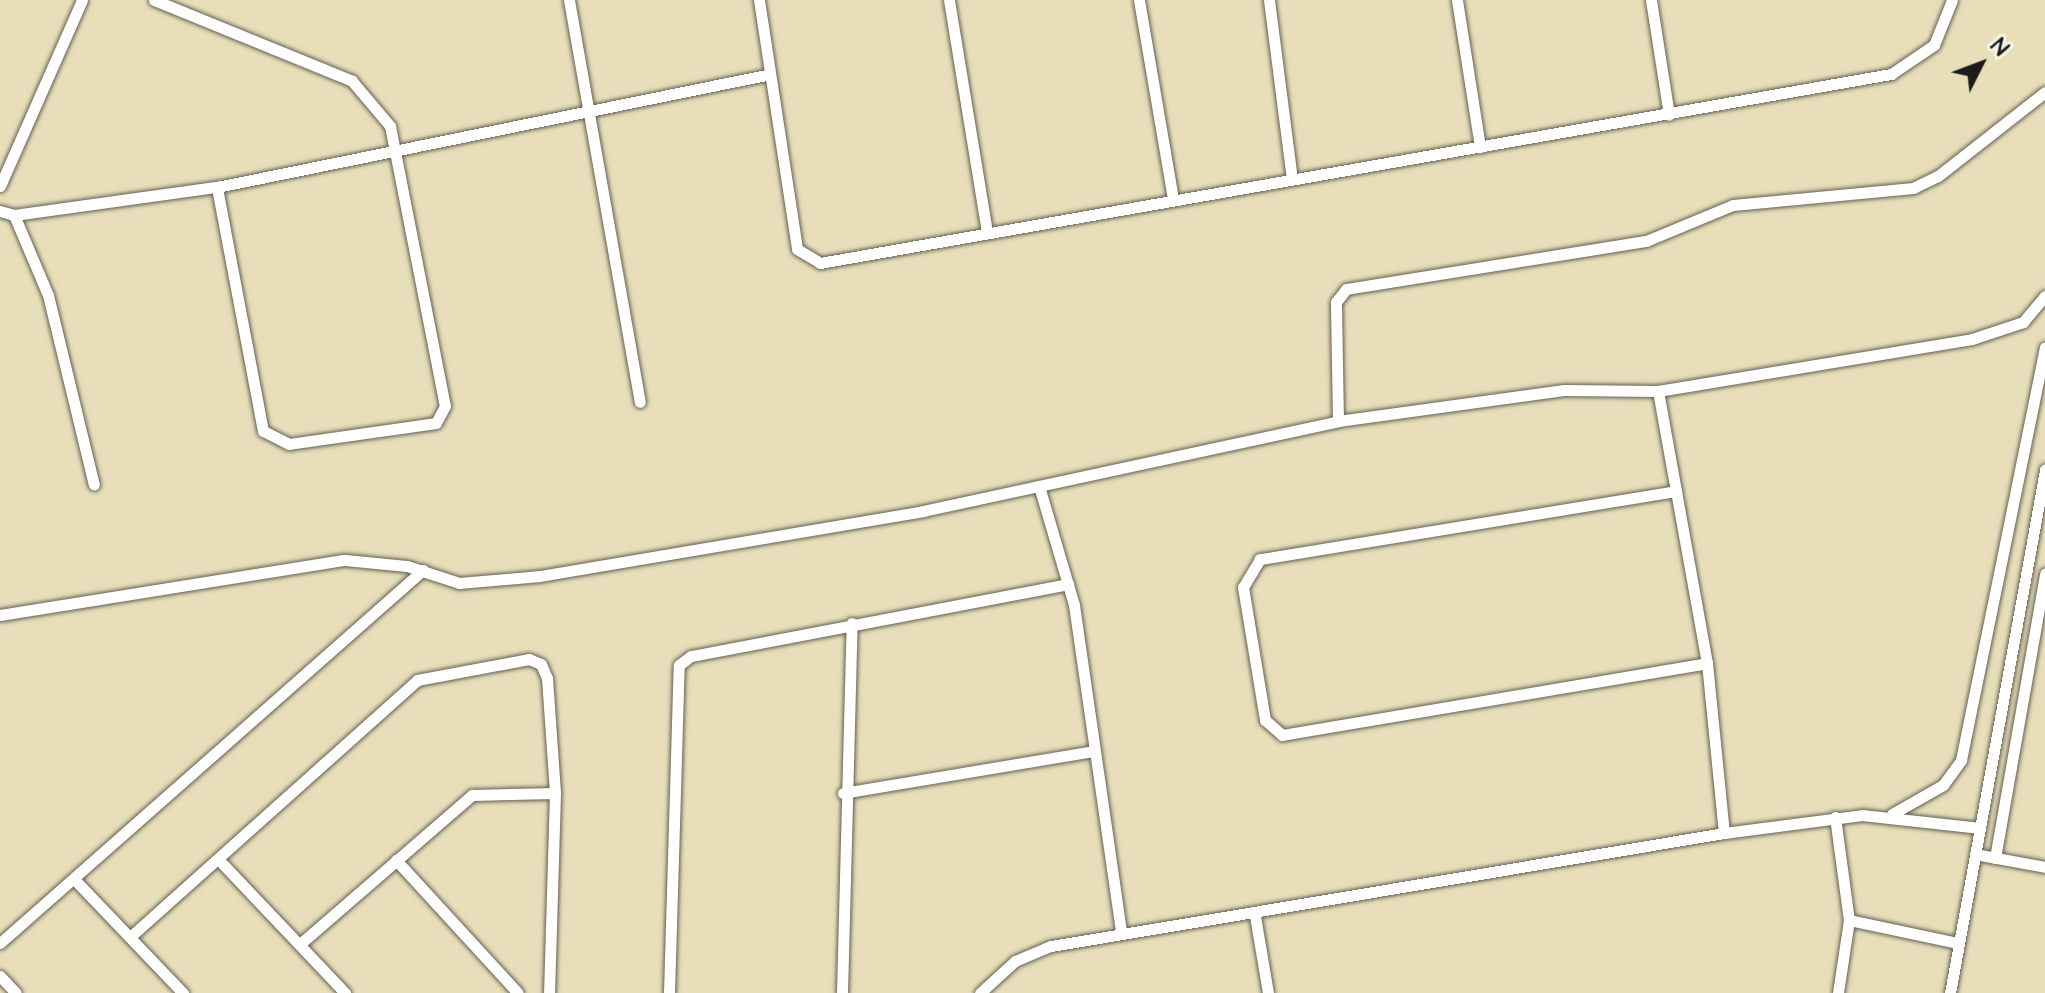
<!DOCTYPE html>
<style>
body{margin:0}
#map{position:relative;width:2045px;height:993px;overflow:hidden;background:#e8dfba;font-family:"Architects Daughter",sans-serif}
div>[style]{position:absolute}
.roads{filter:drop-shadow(0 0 2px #636053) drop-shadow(0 0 2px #636053)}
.street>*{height:11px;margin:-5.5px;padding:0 5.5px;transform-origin:5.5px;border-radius:5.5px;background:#fff}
span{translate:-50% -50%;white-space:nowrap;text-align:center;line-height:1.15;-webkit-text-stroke:8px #f7f3e8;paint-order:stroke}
.north{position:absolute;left:1941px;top:24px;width:80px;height:80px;-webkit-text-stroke:6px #f7f3e8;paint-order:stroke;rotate:48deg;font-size:22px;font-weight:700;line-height:32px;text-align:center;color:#1c1c1c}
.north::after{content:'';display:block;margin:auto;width:28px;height:36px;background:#1c1c1c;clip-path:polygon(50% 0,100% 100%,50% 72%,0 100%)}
</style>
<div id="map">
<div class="roads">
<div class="street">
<div style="left:154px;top:0;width:214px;rotate:22.2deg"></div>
<div style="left:352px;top:81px;width:59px;rotate:49.8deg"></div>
<div style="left:390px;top:126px;width:285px;rotate:78.9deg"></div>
<div style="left:445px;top:406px;width:19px;rotate:118deg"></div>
<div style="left:436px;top:423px;width:148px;rotate:171.9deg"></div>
<div style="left:289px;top:444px;width:29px;rotate:-153deg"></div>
<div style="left:263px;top:431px;width:248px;rotate:-100.7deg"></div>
<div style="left:569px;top:0;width:408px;rotate:80deg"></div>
<div style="left:759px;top:0;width:252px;rotate:81.3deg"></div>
<div style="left:797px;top:249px;width:27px;rotate:31deg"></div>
<div style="left:820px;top:263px;width:1088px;rotate:-10.01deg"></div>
<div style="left:1891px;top:74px;width:52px;rotate:-34deg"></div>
<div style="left:1934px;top:45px;width:48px;rotate:-68.2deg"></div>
<div style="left:949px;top:0;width:236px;rotate:80.7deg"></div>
<div style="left:1139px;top:0;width:202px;rotate:80.3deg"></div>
<div style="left:1269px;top:0;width:180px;rotate:82.7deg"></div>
<div style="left:1457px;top:0;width:149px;rotate:81.1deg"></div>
<div style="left:1651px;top:0;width:116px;rotate:81.1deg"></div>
<div style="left:0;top:186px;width:203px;rotate:-66.2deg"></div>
<div style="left:0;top:211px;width:15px;rotate:16deg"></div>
<div style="left:14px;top:215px;width:205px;rotate:-7.9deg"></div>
<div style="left:217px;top:187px;width:560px;rotate:-11.53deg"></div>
<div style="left:14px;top:215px;width:87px;rotate:67deg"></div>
<div style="left:48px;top:295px;width:195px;rotate:76.4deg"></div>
<div style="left:1658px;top:391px;width:276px;rotate:79.8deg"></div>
<div style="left:1707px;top:663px;width:171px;rotate:84.3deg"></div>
<div style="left:1338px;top:421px;width:119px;rotate:-91deg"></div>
<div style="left:1336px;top:302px;width:16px;rotate:-52deg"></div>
<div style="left:1346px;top:289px;width:304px;rotate:-9.1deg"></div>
<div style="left:1646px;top:241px;width:94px;rotate:-22.5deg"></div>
<div style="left:1733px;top:205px;width:181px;rotate:-5.4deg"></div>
<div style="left:1913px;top:188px;width:28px;rotate:-26deg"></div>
<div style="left:1938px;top:176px;width:136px;rotate:-38.1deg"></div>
<div style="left:1039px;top:486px;width:124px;rotate:73.6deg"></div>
<div style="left:1074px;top:605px;width:330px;rotate:81.8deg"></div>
<div style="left:1676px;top:491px;width:422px;rotate:170.7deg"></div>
<div style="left:1260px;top:559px;width:33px;rotate:121deg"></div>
<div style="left:1243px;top:587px;width:135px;rotate:80.6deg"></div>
<div style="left:1265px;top:720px;width:23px;rotate:41deg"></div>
<div style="left:1282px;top:735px;width:431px;rotate:-9.6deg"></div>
<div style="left:0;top:615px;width:349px;rotate:-9.1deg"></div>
<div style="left:345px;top:560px;width:62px;rotate:5.5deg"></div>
<div style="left:407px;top:566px;width:55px;rotate:18.1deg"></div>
<div style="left:459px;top:583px;width:81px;rotate:-4.9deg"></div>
<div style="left:540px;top:576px;width:388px;rotate:-9.6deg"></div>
<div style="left:923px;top:511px;width:425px;rotate:-12.2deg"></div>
<div style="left:1338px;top:421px;width:228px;rotate:-7.8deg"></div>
<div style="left:1564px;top:390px;width:94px;rotate:0.6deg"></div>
<div style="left:1658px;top:391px;width:318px;rotate:-9.4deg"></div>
<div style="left:1972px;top:339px;width:54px;rotate:-18.4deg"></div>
<div style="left:2023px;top:322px;width:34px;rotate:-50deg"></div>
<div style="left:843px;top:793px;width:254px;rotate:-9.5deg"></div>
<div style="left:1892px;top:814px;width:59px;rotate:-29.6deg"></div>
<div style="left:1943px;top:785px;width:31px;rotate:-54deg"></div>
<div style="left:1961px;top:760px;width:421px;rotate:-78.5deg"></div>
<div style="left:1835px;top:817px;width:104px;rotate:82.3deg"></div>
<div style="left:1849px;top:920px;width:74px;rotate:98.6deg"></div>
<div style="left:1975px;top:854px;width:71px;rotate:10.5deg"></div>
<div style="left:1995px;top:858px;width:289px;rotate:-80deg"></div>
<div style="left:218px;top:859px;width:185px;rotate:46.5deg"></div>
<div style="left:396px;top:860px;width:180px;rotate:47.5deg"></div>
<div style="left:74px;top:879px;width:158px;rotate:46.3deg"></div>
<div style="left:1255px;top:916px;width:78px;rotate:80.4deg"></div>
<div style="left:1849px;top:920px;width:111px;rotate:11.9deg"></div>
<div style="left:130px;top:937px;width:385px;rotate:-41.8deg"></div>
<div style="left:417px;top:680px;width:114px;rotate:-10.6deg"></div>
<div style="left:529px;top:659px;width:13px;rotate:23deg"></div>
<div style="left:541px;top:664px;width:15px;rotate:67deg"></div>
<div style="left:547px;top:678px;width:115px;rotate:86deg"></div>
<div style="left:555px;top:793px;width:200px;rotate:91.7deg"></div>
<div style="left:0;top:943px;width:564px;rotate:-41.41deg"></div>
<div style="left:300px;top:944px;width:228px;rotate:-40.9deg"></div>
<div style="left:472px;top:795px;width:83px;rotate:-1.4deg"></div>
<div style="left:0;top:976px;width:23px;rotate:47deg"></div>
<div style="left:669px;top:993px;width:328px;rotate:-88.3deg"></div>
<div style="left:679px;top:665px;width:15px;rotate:-37deg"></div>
<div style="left:691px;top:656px;width:384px;rotate:-10.8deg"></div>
<div style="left:842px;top:993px;width:370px;rotate:-88.5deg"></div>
<div style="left:980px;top:993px;width:47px;rotate:-42.4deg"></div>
<div style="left:1015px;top:961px;width:39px;rotate:-23deg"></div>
<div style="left:1051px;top:946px;width:682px;rotate:-9.53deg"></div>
<div style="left:1724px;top:833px;width:139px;rotate:-7.4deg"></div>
<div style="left:1862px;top:815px;width:119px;rotate:6.3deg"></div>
<div style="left:1950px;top:993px;width:532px;rotate:-79.7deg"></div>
</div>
</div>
<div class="north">N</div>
</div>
